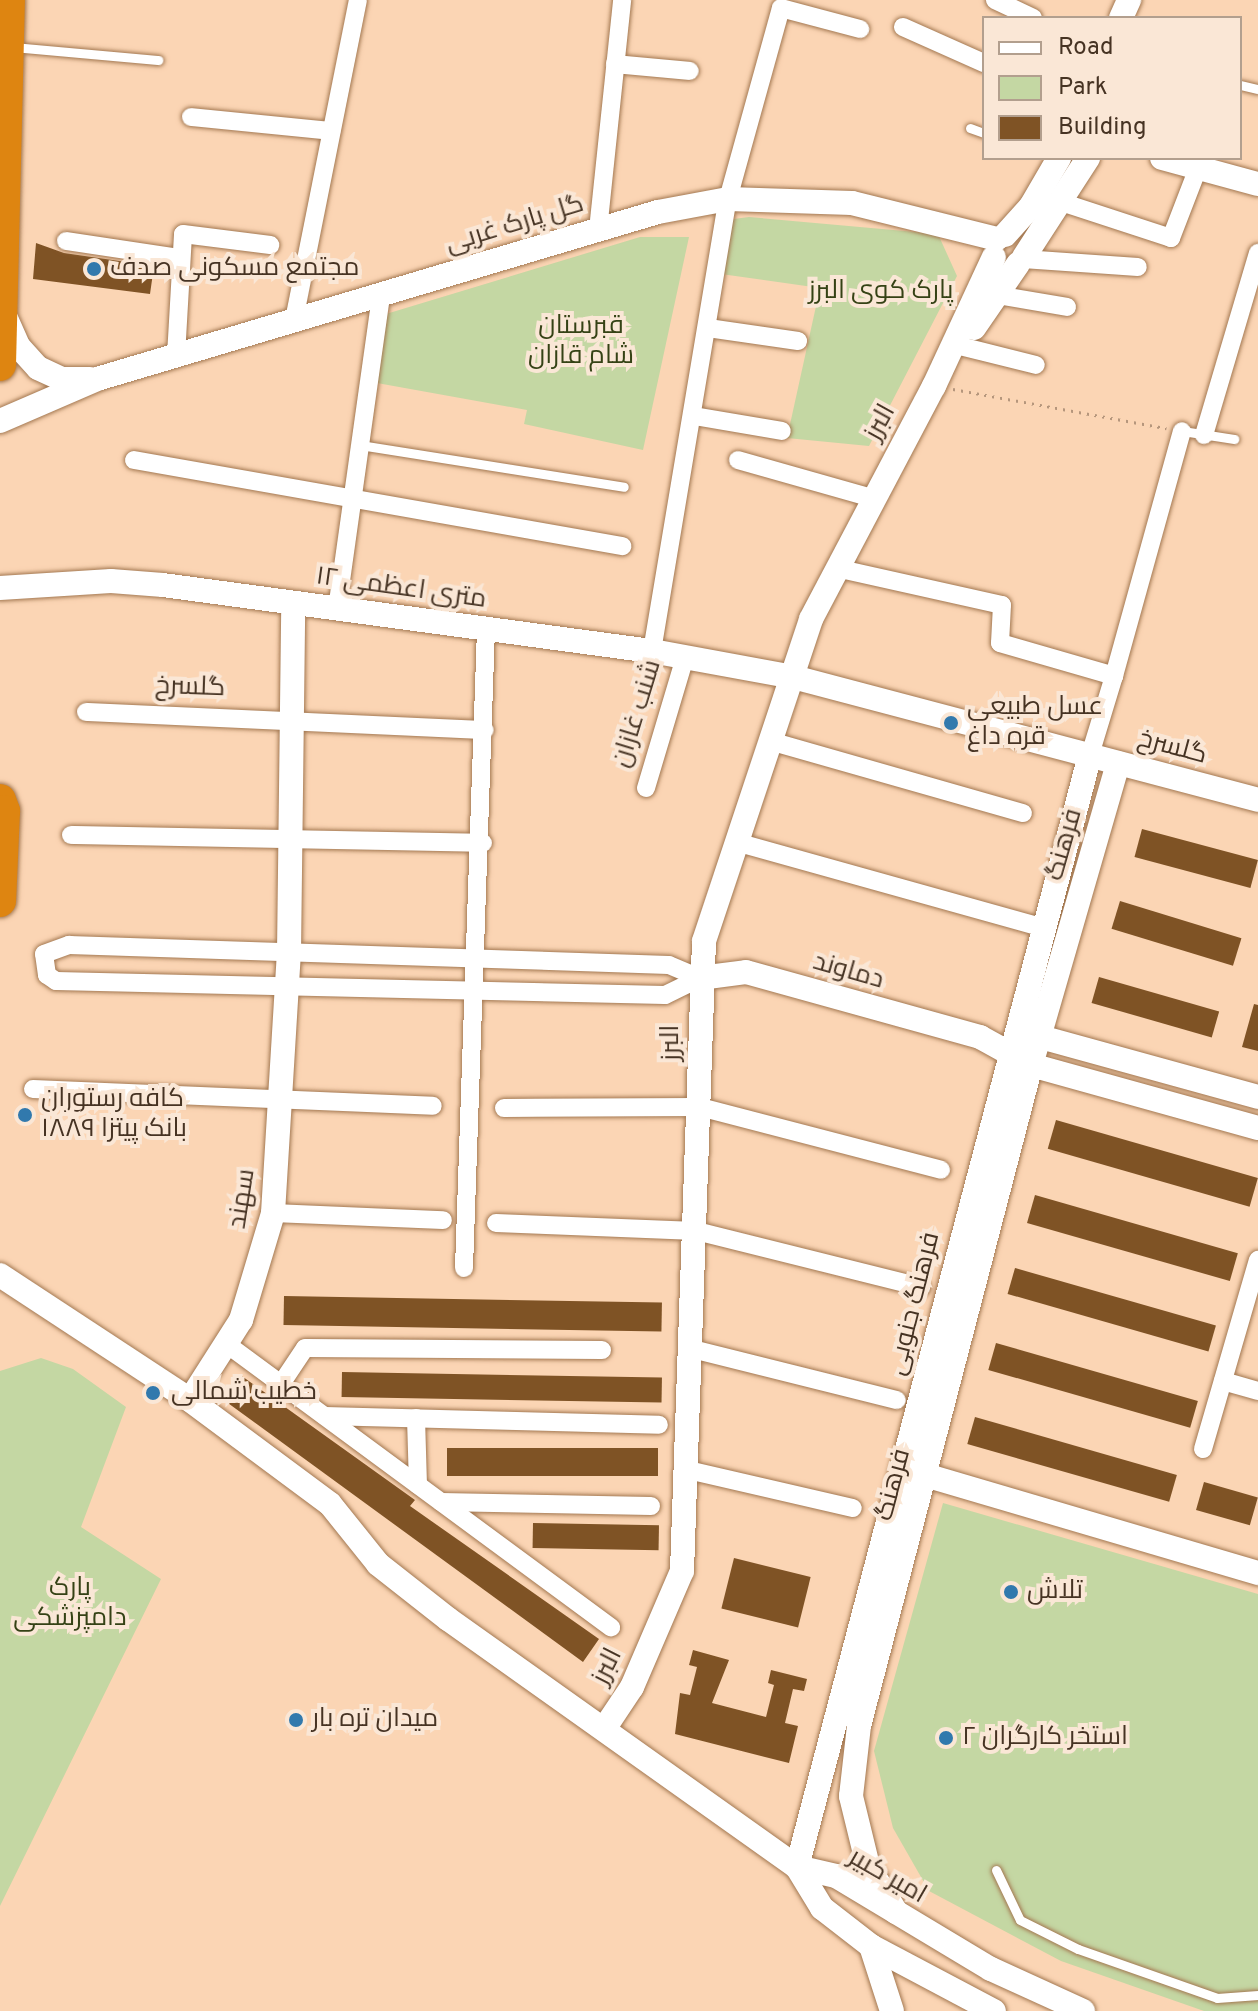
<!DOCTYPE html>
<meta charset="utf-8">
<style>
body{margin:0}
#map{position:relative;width:1258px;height:2011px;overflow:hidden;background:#fbd5b4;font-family:Overpass,Cairo,sans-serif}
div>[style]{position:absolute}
.green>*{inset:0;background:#c4d7a3}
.building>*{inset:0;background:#7f5325;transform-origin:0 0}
.path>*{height:3px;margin-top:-1.5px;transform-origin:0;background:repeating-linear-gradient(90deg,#b5967c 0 2px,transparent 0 8px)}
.roads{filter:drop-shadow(0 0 2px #a37851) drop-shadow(0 0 2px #a37851)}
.lane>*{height:9px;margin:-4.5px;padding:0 4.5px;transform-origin:4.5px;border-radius:4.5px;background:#fff}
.street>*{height:18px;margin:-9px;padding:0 9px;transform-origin:9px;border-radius:9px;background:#fff}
.secondary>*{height:24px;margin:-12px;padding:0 12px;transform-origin:12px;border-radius:12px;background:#fff}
.highway>*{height:32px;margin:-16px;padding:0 16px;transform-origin:16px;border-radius:16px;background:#de8511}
.dots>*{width:22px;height:22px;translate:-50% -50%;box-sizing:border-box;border:4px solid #fae7d6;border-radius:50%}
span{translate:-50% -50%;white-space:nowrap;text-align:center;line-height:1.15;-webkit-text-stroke:8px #fae7d6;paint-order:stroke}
.street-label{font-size:26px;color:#463323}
.poi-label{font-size:26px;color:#463323}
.left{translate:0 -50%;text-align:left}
.park-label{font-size:26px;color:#354215}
.legend{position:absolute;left:982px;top:16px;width:260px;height:144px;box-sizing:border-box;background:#fae7d6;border:2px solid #b29f8e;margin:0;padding:10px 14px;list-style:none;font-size:24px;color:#463323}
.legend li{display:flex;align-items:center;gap:16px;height:40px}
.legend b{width:40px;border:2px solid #b29f8e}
</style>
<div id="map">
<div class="green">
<div style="clip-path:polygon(749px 217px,938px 234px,957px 276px,869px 446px,787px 438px,820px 288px,721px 274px,726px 220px)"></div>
<div style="clip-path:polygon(640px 237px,689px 237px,643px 450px,524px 424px,527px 410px,377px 383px,386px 314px)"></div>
<div style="clip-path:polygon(41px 1358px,73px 1369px,126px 1407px,81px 1527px,161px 1579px,0 1906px,0 1371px)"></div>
<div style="clip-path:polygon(943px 1503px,1258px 1594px,1258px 2011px,1204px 2011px,1061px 1961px,929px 1891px,893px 1828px,874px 1751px)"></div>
</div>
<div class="building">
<div style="clip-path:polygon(36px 243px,64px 253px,154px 266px,150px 294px,33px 279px)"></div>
<div style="left:1142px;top:829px;width:120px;height:29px;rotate:15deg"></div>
<div style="left:1120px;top:901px;width:127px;height:29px;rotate:17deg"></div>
<div style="left:1099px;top:977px;width:125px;height:27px;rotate:16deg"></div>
<div style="clip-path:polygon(1254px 1004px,1258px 1005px,1258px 1051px,1242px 1047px)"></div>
<div style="left:1056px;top:1120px;width:210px;height:30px;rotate:16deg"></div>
<div style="left:1035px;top:1195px;width:211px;height:29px;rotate:16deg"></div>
<div style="left:1015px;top:1268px;width:209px;height:27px;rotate:16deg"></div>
<div style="left:284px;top:1296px;width:378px;height:29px;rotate:1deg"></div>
<div style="left:996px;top:1343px;width:210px;height:28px;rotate:16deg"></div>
<div style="left:342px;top:1372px;width:320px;height:25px;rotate:1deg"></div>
<div style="clip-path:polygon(239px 1374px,415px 1500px,410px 1506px,599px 1639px,583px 1662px,221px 1398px)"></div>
<div style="left:975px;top:1417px;width:210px;height:28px;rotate:16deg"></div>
<div style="left:447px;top:1448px;width:211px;height:28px"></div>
<div style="left:1204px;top:1482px;width:56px;height:29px;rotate:16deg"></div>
<div style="left:533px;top:1523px;width:126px;height:25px;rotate:1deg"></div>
<div style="left:734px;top:1558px;width:79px;height:52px;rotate:14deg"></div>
<div style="clip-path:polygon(693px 1650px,729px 1660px,712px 1703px,766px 1717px,774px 1685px,768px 1683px,771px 1670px,807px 1679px,804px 1691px,793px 1689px,785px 1723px,798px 1726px,789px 1763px,675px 1734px,680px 1693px,690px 1695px,697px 1667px,689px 1665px)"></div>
</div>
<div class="path">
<div style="left:953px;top:389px;width:217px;rotate:10.4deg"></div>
</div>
<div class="roads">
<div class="lane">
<div style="left:12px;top:47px;width:147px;rotate:5.1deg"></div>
<div style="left:1240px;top:85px;width:18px;rotate:13deg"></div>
<div style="left:970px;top:128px;width:15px;rotate:20deg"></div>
<div style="left:1182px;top:431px;width:53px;rotate:8.7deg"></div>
<div style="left:360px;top:445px;width:267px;rotate:9deg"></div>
<div style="left:996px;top:1870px;width:55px;rotate:64.4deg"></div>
<div style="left:1020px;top:1920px;width:65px;rotate:26.6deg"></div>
<div style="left:1078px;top:1949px;width:147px;rotate:19.4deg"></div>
<div style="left:1217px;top:1998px;width:41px;rotate:-4.2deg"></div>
</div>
<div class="street">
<div style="left:995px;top:0;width:42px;rotate:25.3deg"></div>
<div style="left:903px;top:27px;width:89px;rotate:24deg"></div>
<div style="left:615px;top:64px;width:75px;rotate:5.3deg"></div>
<div style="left:191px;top:117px;width:141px;rotate:5.7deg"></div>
<div style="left:1058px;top:201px;width:119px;rotate:18.1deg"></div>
<div style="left:1171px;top:238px;width:75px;rotate:-68.9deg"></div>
<div style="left:598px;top:230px;width:231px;rotate:-84deg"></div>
<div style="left:66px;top:241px;width:115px;rotate:8.5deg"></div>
<div style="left:1023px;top:259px;width:115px;rotate:4deg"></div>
<div style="left:997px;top:295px;width:71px;rotate:9.7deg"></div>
<div style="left:294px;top:320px;width:326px;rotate:-78.7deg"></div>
<div style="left:708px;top:328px;width:91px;rotate:8.2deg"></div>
<div style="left:960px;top:346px;width:78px;rotate:14deg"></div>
<div style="left:176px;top:356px;width:122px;rotate:-86.7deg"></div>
<div style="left:183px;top:234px;width:88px;rotate:7.2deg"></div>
<div style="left:694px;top:416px;width:89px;rotate:9.7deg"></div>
<div style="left:1204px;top:435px;width:190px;rotate:-73.5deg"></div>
<div style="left:134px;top:460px;width:496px;rotate:10deg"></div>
<div style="left:738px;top:460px;width:139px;rotate:15.8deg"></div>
<div style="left:836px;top:568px;width:170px;rotate:12.6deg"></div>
<div style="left:1002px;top:605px;width:38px;rotate:93deg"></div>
<div style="left:1000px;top:643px;width:119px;rotate:16.1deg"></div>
<div style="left:1114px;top:676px;width:83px;rotate:106.9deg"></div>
<div style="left:337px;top:609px;width:318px;rotate:-82deg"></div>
<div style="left:652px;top:651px;width:458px;rotate:-80.5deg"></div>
<div style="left:728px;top:199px;width:198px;rotate:-74.5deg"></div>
<div style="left:781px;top:8px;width:82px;rotate:14.9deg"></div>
<div style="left:1114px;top:676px;width:254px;rotate:-74.5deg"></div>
<div style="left:86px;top:712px;width:399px;rotate:2.6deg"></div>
<div style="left:770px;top:741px;width:263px;rotate:15.9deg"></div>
<div style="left:646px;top:788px;width:137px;rotate:-73.4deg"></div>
<div style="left:71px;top:835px;width:412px;rotate:1.1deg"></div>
<div style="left:736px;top:842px;width:319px;rotate:15.6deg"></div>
<div style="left:69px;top:945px;width:600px;rotate:1.91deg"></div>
<div style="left:669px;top:965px;width:34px;rotate:23deg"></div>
<div style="left:700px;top:978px;width:39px;rotate:154deg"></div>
<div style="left:665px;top:995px;width:609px;rotate:-178.68deg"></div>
<div style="left:56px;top:981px;width:11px;rotate:-146deg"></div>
<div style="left:47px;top:975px;width:21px;rotate:-98deg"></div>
<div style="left:44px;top:954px;width:27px;rotate:-20deg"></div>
<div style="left:33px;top:1089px;width:400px;rotate:2.4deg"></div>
<div style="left:504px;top:1108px;width:196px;rotate:-0.3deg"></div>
<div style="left:700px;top:1107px;width:249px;rotate:14.6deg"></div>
<div style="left:273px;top:1213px;width:170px;rotate:2.4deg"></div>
<div style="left:496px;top:1223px;width:200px;rotate:2.3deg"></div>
<div style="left:696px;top:1231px;width:232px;rotate:14deg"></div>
<div style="left:464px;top:1268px;width:640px;rotate:-88.03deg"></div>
<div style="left:228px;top:1345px;width:476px;rotate:36.4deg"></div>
<div style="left:692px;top:1349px;width:211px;rotate:14deg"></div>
<div style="left:1223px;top:1381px;width:36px;rotate:16deg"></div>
<div style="left:281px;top:1384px;width:43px;rotate:-56.3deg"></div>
<div style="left:305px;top:1348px;width:297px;rotate:0.4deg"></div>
<div style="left:325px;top:1416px;width:334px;rotate:1.5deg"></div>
<div style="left:416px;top:1418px;width:67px;rotate:88.3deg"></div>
<div style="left:1203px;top:1449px;width:197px;rotate:-73.8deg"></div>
<div style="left:688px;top:1470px;width:169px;rotate:13deg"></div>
<div style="left:441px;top:1502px;width:210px;rotate:1.1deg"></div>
</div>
<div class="secondary">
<div style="left:1121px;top:18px;width:20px;rotate:-66deg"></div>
<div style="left:1162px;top:158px;width:99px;rotate:15.2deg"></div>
<div style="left:1005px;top:235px;width:39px;rotate:-48deg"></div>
<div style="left:1031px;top:206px;width:56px;rotate:-59.7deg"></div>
<div style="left:1024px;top:257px;width:118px;rotate:-57.1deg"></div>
<div style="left:4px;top:314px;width:36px;rotate:66deg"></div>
<div style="left:19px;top:347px;width:28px;rotate:48deg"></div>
<div style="left:38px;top:368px;width:26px;rotate:25deg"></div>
<div style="left:62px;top:379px;width:28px"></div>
<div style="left:974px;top:328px;width:78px;rotate:-55.5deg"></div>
<div style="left:0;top:421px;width:106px;rotate:-23.4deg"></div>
<div style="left:97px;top:379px;width:585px;rotate:-16.58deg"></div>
<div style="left:658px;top:212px;width:71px;rotate:-10.5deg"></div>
<div style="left:728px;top:199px;width:124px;rotate:1.8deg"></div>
<div style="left:852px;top:203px;width:149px;rotate:13.9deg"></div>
<div style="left:0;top:588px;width:111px;rotate:-3.6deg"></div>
<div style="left:111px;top:581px;width:52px;rotate:4.4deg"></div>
<div style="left:163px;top:585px;width:493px;rotate:7.7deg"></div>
<div style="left:652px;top:651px;width:143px;rotate:10.4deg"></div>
<div style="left:793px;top:677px;width:481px;rotate:14.8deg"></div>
<div style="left:700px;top:978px;width:46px;rotate:-7.4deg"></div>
<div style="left:746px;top:972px;width:243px;rotate:15.5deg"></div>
<div style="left:980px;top:1037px;width:58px;rotate:28.8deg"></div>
<div style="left:1031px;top:1065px;width:236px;rotate:15.5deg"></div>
<div style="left:1026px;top:1033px;width:241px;rotate:15.4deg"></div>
<div style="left:0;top:1275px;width:227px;rotate:33.3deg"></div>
<div style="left:190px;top:1400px;width:174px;rotate:36.6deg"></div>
<div style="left:330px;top:1504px;width:77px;rotate:51.3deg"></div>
<div style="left:378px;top:1564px;width:89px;rotate:38.2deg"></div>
<div style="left:448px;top:1619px;width:428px;rotate:35.4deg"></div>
<div style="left:797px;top:1867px;width:40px;rotate:13deg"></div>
<div style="left:836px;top:1876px;width:181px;rotate:31deg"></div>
<div style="left:991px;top:1969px;width:101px;rotate:24.5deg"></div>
<div style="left:190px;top:1400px;width:95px;rotate:-57.5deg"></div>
<div style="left:241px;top:1320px;width:112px;rotate:-73.3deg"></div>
<div style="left:273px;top:1213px;width:260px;rotate:-86.5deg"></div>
<div style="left:289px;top:953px;width:350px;rotate:-89.3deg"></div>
<div style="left:911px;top:1471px;width:362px;rotate:16.4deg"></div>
<div style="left:604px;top:1729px;width:50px;rotate:-56.3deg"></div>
<div style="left:632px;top:1687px;width:126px;rotate:-66.7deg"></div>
<div style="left:682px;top:1571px;width:630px;rotate:-88deg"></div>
<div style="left:704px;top:941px;width:339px;rotate:-71.6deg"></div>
<div style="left:811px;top:619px;width:263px;rotate:-62.2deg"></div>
<div style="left:934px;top:386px;width:142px;rotate:-65.1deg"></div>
<div style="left:797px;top:1867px;width:1150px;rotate:-75.24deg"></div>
<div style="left:797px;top:1867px;width:48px;rotate:58.6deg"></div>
<div style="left:822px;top:1908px;width:62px;rotate:37.8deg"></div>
<div style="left:871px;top:1946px;width:139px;rotate:27.9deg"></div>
<div style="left:896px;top:1912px;width:54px;rotate:-121.3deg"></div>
<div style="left:868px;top:1866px;width:72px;rotate:-103.7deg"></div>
<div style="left:851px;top:1796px;width:70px;rotate:-83.5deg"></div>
<div style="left:859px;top:1726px;width:683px;rotate:-75.41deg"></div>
<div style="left:1031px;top:1065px;width:314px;rotate:-73.9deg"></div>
<div style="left:871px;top:1946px;width:68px;rotate:72.1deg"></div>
</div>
<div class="highway">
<div style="left:0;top:365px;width:365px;rotate:-88.6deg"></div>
<div style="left:0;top:800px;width:12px;rotate:70deg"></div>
<div style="left:4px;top:811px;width:90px;rotate:92.5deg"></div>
</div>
</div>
<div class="dots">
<div style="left:94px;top:269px;background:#3179ad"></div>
<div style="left:951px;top:723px;background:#3179ad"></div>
<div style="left:25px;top:1115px;background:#3179ad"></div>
<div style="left:153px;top:1393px;background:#3179ad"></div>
<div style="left:1011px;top:1592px;background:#3179ad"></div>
<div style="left:296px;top:1720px;background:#3179ad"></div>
<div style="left:946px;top:1738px;background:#3179ad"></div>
</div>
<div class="street-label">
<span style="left:515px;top:225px;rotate:-17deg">گل پارک غربی</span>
<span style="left:881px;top:423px;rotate:-61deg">البرز</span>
<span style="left:401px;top:589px;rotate:8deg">۱۲ متری اعظمی</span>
<span style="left:190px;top:688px;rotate:2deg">گلسرخ</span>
<span style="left:638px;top:714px;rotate:-73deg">شنب غازان</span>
<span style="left:1172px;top:748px;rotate:15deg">گلسرخ</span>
<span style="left:1065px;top:845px;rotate:-74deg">فرهنگ</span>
<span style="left:848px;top:972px;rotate:16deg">دماوند</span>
<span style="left:672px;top:1043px;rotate:-90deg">البرز</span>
<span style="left:243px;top:1199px;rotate:-81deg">سهند</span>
<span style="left:915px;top:1304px;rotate:-76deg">فرهنگ جنوبی</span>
<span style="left:894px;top:1485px;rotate:-75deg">فرهنگ</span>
<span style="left:608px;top:1667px;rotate:-63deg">البرز</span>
<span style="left:887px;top:1877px;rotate:30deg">امیر کبیر</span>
</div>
<div class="poi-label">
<span class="left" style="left:110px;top:269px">مجتمع مسکونی صدف</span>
<span class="left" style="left:967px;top:723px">عسل طبیعی<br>قره داغ</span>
<span class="left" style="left:41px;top:1115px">کافه رستوران<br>بانک پیتزا ۱۸۸۹</span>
<span class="left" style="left:171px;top:1393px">خطیب شمالی</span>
<span class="left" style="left:1027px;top:1592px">تلاش</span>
<span class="left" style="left:312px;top:1720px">میدان تره بار</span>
<span class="left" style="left:962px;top:1738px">استخر کارگران ۲</span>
</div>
<div class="park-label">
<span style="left:881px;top:292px">پارک کوی البرز</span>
<span style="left:581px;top:342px">قبرستان<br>شام قازان</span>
<span style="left:70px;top:1604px">پارک<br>دامپزشکی</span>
</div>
<ul class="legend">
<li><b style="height:10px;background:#fff"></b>Road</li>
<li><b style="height:22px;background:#c4d7a3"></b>Park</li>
<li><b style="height:22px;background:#7f5325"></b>Building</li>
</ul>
</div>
